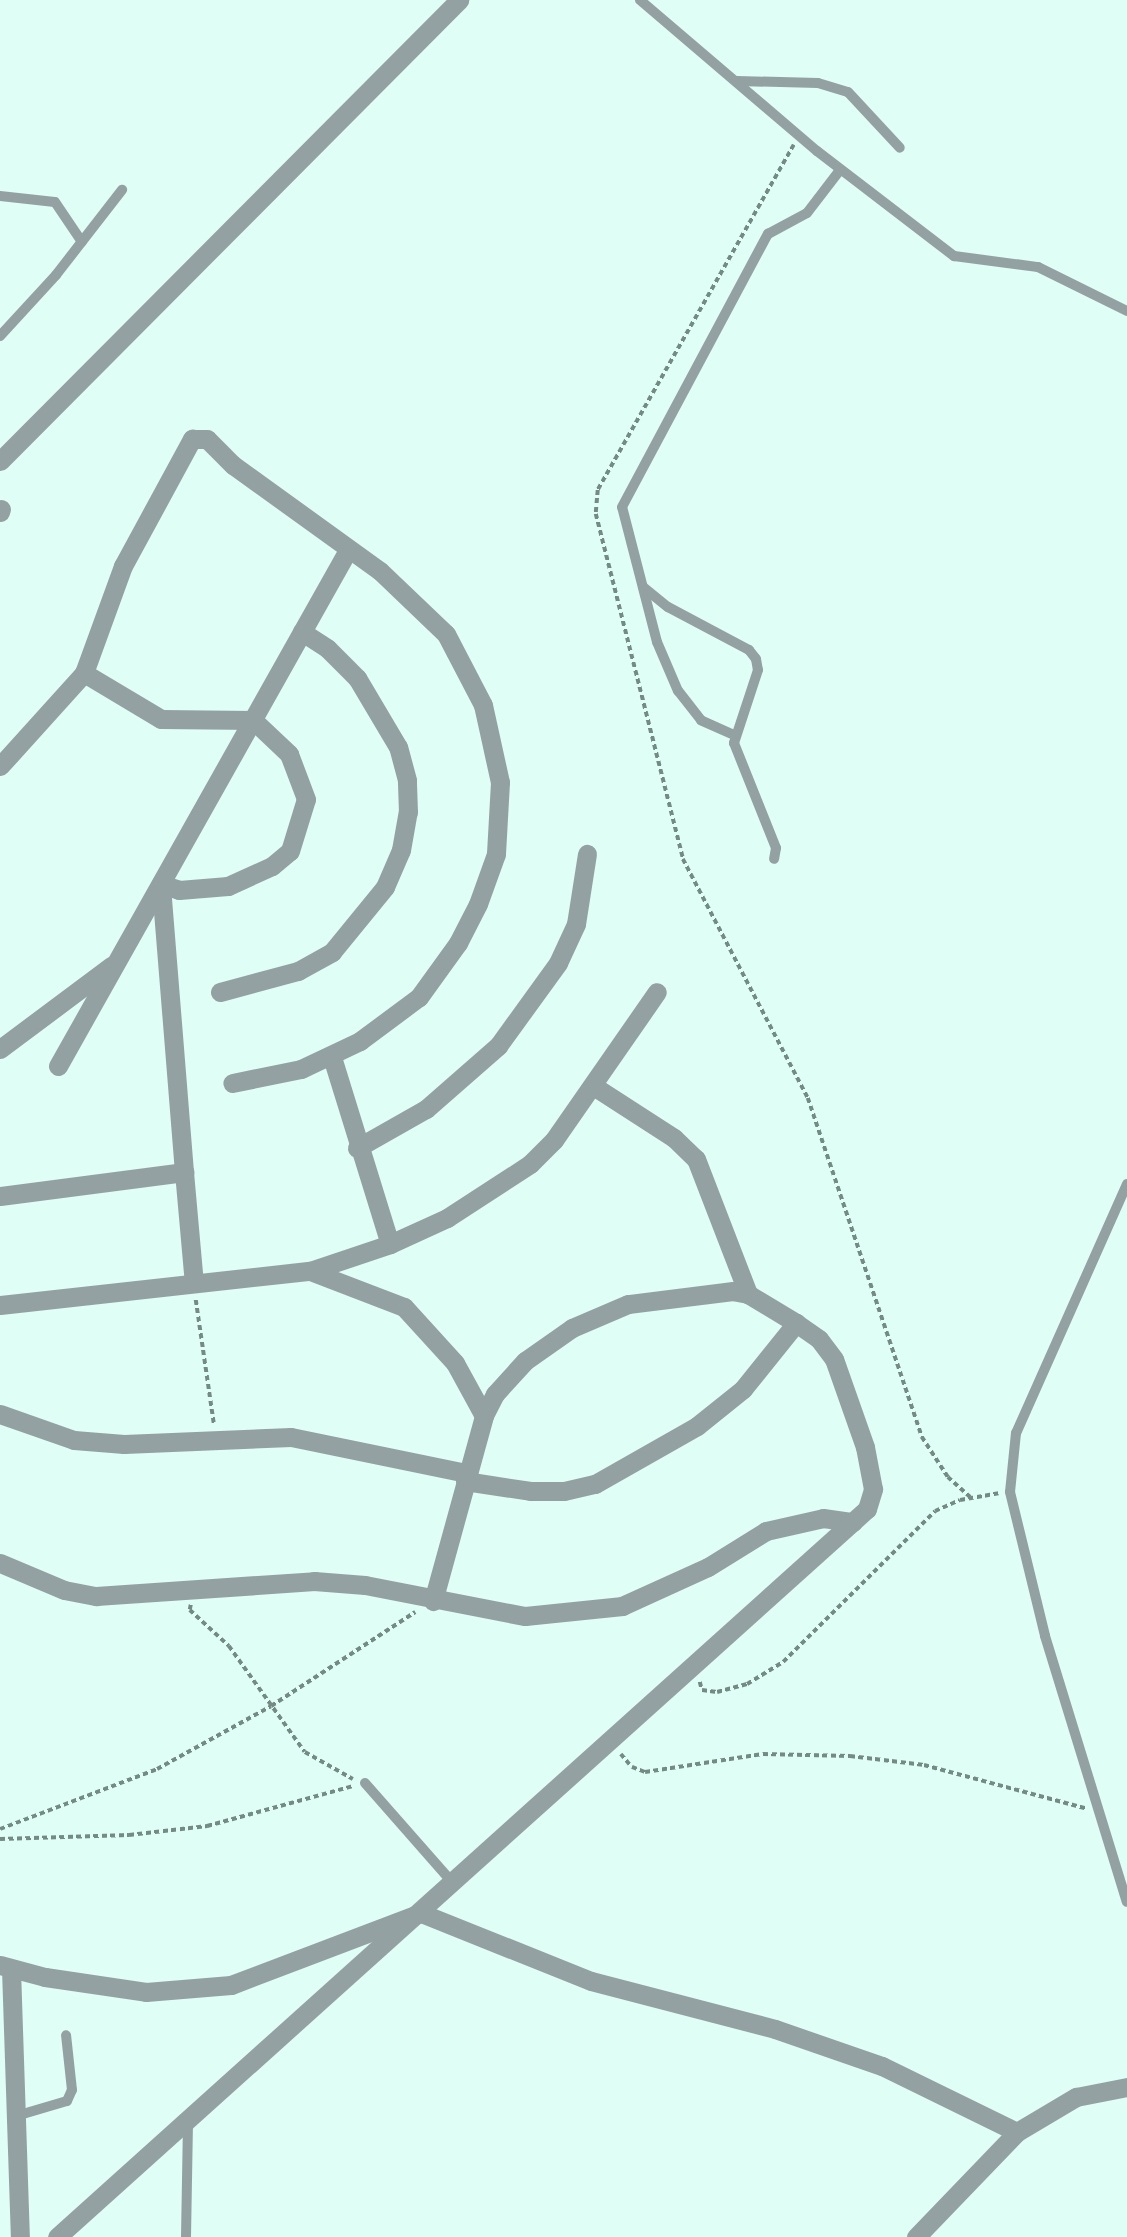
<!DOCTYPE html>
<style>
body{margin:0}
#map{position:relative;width:1127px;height:2237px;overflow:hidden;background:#dffef5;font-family:Cabin,sans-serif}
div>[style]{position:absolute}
.path>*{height:3.5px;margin-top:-1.75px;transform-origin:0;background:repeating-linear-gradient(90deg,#768a85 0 5px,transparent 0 8.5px)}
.service>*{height:10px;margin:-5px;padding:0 5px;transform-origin:5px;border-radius:5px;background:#94a1a3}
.minor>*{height:19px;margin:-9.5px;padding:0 9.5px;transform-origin:9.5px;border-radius:9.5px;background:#94a1a3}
span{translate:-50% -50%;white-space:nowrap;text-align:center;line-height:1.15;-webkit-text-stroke:5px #fff;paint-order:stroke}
</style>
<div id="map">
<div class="path">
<div style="left:794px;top:145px;width:397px;rotate:119.6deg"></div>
<div style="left:598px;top:490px;width:24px;rotate:95deg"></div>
<div style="left:596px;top:514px;width:356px;rotate:75.8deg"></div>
<div style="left:683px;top:859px;width:270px;rotate:62.4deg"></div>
<div style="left:808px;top:1098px;width:358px;rotate:71.4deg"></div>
<div style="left:922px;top:1437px;width:48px;rotate:57deg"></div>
<div style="left:948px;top:1477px;width:30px;rotate:42deg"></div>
<div style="left:196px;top:1300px;width:125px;rotate:81.7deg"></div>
<div style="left:191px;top:1605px;width:5px;rotate:101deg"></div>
<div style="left:190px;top:1610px;width:53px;rotate:42.7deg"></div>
<div style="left:229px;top:1646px;width:130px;rotate:54.4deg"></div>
<div style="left:305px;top:1752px;width:55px;rotate:29.4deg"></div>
<div style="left:700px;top:1682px;width:8px;rotate:76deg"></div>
<div style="left:702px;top:1690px;width:15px;rotate:8deg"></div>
<div style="left:717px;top:1692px;width:31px;rotate:-15deg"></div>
<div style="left:747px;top:1684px;width:42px;rotate:-31.4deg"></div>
<div style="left:783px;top:1662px;width:214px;rotate:-44.8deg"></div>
<div style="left:935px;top:1511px;width:27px;rotate:-24deg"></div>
<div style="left:960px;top:1500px;width:39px;rotate:-10deg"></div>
<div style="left:621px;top:1754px;width:17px;rotate:50deg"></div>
<div style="left:632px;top:1767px;width:14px;rotate:21deg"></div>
<div style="left:645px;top:1772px;width:119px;rotate:-8.7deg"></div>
<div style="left:763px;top:1754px;width:87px;rotate:1.3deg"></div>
<div style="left:850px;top:1756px;width:75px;rotate:6.9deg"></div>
<div style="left:924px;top:1765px;width:167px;rotate:15deg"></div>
<div style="left:0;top:1829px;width:168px;rotate:-20.9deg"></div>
<div style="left:157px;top:1769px;width:130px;rotate:-28.9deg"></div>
<div style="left:271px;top:1706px;width:172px;rotate:-33.1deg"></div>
<div style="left:0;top:1839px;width:129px;rotate:-1.8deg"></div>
<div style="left:129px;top:1835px;width:79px;rotate:-6.6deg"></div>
<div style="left:207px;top:1826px;width:151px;rotate:-15.3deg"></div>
</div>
<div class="service">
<div style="left:640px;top:0;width:233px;rotate:40.5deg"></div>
<div style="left:817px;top:151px;width:173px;rotate:37.5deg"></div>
<div style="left:954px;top:256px;width:85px;rotate:7.5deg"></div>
<div style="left:1038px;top:267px;width:99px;rotate:26.3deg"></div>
<div style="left:737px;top:81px;width:81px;rotate:1.4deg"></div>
<div style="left:818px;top:83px;width:31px;rotate:17deg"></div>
<div style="left:848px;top:92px;width:76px;rotate:47.1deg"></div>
<div style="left:0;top:196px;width:55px;rotate:6.2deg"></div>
<div style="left:55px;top:202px;width:48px;rotate:56deg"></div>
<div style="left:0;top:336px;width:83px;rotate:-47.4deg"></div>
<div style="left:56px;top:275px;width:108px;rotate:-52.2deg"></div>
<div style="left:643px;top:587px;width:32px;rotate:39deg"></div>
<div style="left:668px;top:607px;width:92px;rotate:28deg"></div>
<div style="left:749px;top:650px;width:11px;rotate:52deg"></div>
<div style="left:756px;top:659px;width:11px;rotate:80deg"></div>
<div style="left:758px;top:670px;width:77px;rotate:108.2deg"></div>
<div style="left:734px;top:743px;width:113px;rotate:68.2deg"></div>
<div style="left:776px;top:848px;width:11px;rotate:100deg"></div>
<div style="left:734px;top:735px;width:36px;rotate:-156deg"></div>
<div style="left:701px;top:720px;width:37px;rotate:-128deg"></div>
<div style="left:678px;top:691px;width:53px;rotate:-113.2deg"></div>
<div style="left:657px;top:642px;width:139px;rotate:-104.5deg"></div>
<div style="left:622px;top:507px;width:310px;rotate:-61.9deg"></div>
<div style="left:768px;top:234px;width:44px;rotate:-28.3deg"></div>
<div style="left:807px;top:213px;width:54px;rotate:-52.5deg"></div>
<div style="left:1127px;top:1184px;width:273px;rotate:114deg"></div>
<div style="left:1016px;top:1433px;width:59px;rotate:95.8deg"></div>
<div style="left:1010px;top:1492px;width:148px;rotate:76.3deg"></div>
<div style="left:1045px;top:1636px;width:278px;rotate:72.9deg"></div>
<div style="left:365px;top:1783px;width:133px;rotate:48.7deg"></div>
<div style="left:16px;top:2116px;width:53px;rotate:-16.4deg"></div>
<div style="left:67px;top:2101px;width:12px;rotate:-66deg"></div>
<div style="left:72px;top:2090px;width:55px;rotate:-96.2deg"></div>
<div style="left:186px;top:2237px;width:117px;rotate:-89deg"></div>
</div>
<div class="minor">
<div style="left:0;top:461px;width:651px;rotate:-45.12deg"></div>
<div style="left:0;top:512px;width:3px;rotate:-72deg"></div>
<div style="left:0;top:766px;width:125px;rotate:-47.9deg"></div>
<div style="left:84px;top:673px;width:114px;rotate:-70deg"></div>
<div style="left:123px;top:566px;width:145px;rotate:-61.5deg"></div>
<div style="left:192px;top:439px;width:15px"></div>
<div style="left:207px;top:439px;width:37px;rotate:45deg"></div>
<div style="left:233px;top:465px;width:181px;rotate:35.8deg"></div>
<div style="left:380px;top:571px;width:91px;rotate:43.7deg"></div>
<div style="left:446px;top:634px;width:80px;rotate:62.5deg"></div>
<div style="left:483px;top:705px;width:79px;rotate:77.6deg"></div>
<div style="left:500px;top:782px;width:72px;rotate:93.2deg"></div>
<div style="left:496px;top:854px;width:53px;rotate:109.8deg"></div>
<div style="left:478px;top:904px;width:44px;rotate:117.1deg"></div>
<div style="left:458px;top:943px;width:67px;rotate:125.8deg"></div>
<div style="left:419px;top:997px;width:74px;rotate:143.3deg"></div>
<div style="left:360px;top:1041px;width:65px;rotate:154.6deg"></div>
<div style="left:301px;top:1069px;width:70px;rotate:168.5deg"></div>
<div style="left:220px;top:992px;width:81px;rotate:-15.1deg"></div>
<div style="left:298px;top:971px;width:39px;rotate:-29deg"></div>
<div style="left:332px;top:952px;width:84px;rotate:-50.8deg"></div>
<div style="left:385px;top:887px;width:40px;rotate:-66.6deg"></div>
<div style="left:401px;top:850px;width:39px;rotate:-80deg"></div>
<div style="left:408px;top:812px;width:32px;rotate:-92deg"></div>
<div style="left:407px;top:780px;width:34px;rotate:-105deg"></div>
<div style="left:398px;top:747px;width:80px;rotate:-120.7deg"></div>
<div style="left:357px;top:678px;width:42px;rotate:-135deg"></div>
<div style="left:327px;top:648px;width:30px;rotate:-147deg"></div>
<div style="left:0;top:1049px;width:139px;rotate:-36.8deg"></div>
<div style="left:332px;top:1057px;width:196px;rotate:72.8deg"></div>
<div style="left:58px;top:1066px;width:592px;rotate:-60.66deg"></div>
<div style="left:595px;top:1087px;width:94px;rotate:32.8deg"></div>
<div style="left:674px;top:1138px;width:30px;rotate:44deg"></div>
<div style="left:696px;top:1159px;width:145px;rotate:68.9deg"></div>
<div style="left:357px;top:1148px;width:79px;rotate:-29.5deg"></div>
<div style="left:426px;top:1109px;width:96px;rotate:-41.2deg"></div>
<div style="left:498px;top:1046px;width:102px;rotate:-54.1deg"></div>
<div style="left:558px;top:963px;width:43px;rotate:-65.2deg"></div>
<div style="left:576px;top:924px;width:71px;rotate:-81.1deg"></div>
<div style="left:184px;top:1172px;width:111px;rotate:84.9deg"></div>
<div style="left:0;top:1196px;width:186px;rotate:-7.4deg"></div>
<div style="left:184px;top:1172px;width:289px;rotate:-94.6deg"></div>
<div style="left:161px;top:884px;width:19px;rotate:18deg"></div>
<div style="left:179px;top:890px;width:49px;rotate:-4.7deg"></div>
<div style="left:228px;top:886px;width:48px;rotate:-24.4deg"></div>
<div style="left:272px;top:866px;width:23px;rotate:-40deg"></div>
<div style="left:290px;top:851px;width:54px;rotate:-72.9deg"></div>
<div style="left:306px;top:799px;width:48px;rotate:-110.7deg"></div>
<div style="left:289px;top:754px;width:50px;rotate:-136.6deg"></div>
<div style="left:253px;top:720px;width:92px;rotate:-179.4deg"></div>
<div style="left:161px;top:719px;width:90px;rotate:-149.1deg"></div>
<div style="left:310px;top:1271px;width:101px;rotate:21deg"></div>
<div style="left:404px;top:1307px;width:76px;rotate:47.7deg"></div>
<div style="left:455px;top:1363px;width:60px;rotate:61.3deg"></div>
<div style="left:0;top:1305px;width:312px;rotate:-6.3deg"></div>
<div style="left:310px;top:1271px;width:84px;rotate:-18.6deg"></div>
<div style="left:390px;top:1244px;width:63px;rotate:-24.5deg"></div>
<div style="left:447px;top:1218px;width:99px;rotate:-33deg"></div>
<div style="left:530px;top:1164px;width:34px;rotate:-45deg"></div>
<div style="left:554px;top:1140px;width:180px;rotate:-55.2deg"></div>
<div style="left:0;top:1414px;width:78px;rotate:19.4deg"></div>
<div style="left:74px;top:1440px;width:50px;rotate:4.6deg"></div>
<div style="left:124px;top:1444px;width:167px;rotate:-2.4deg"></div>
<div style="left:291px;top:1437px;width:180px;rotate:11.6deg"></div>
<div style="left:465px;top:1481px;width:66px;rotate:8.7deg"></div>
<div style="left:530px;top:1491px;width:34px"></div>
<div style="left:564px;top:1491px;width:32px;rotate:-13deg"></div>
<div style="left:595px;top:1484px;width:117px;rotate:-29.6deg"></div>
<div style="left:697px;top:1426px;width:59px;rotate:-38.8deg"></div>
<div style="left:743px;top:1389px;width:85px;rotate:-51.2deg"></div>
<div style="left:0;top:1563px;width:69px;rotate:22.9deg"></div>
<div style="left:64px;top:1590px;width:33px;rotate:11deg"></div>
<div style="left:96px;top:1596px;width:219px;rotate:-3.9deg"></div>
<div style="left:314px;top:1581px;width:51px;rotate:4.5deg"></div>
<div style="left:365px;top:1585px;width:163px;rotate:11deg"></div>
<div style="left:525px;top:1616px;width:98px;rotate:-5.9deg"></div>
<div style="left:622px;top:1606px;width:94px;rotate:-24.4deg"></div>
<div style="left:708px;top:1567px;width:68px;rotate:-31.8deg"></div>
<div style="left:766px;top:1531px;width:58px;rotate:-12.8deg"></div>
<div style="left:823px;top:1518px;width:30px;rotate:8deg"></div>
<div style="left:0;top:1965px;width:47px;rotate:14.9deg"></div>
<div style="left:45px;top:1977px;width:102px;rotate:8.4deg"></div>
<div style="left:146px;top:1992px;width:85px;rotate:-4.7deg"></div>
<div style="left:231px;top:1985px;width:203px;rotate:-20.8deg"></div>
<div style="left:421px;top:1913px;width:183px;rotate:21.8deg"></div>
<div style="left:591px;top:1981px;width:190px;rotate:14.6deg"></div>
<div style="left:775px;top:2029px;width:113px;rotate:19.1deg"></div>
<div style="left:882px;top:2066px;width:150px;rotate:26.1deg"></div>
<div style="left:11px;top:1969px;width:268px;rotate:88.1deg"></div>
<div style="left:57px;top:2237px;width:1089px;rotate:-41.95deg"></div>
<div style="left:867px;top:1509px;width:21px;rotate:-73deg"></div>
<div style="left:873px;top:1489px;width:43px;rotate:-100.8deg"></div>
<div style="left:865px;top:1447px;width:93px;rotate:-109.4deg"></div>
<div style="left:834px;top:1359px;width:25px;rotate:-127deg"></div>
<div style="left:819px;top:1339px;width:28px;rotate:-145deg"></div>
<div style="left:796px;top:1323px;width:56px;rotate:-148.9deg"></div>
<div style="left:748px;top:1294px;width:15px;rotate:-169deg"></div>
<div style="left:733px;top:1291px;width:106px;rotate:172.9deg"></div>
<div style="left:628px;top:1304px;width:61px;rotate:156.8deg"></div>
<div style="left:572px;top:1328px;width:57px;rotate:144.9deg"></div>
<div style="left:525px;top:1361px;width:45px;rotate:132.3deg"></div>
<div style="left:495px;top:1394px;width:25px;rotate:117deg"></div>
<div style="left:484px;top:1416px;width:192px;rotate:105.4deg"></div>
<div style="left:916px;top:2237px;width:146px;rotate:-46.1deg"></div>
<div style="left:1017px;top:2132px;width:69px;rotate:-30.7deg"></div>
<div style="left:1076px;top:2097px;width:52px;rotate:-11.1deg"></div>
</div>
</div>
